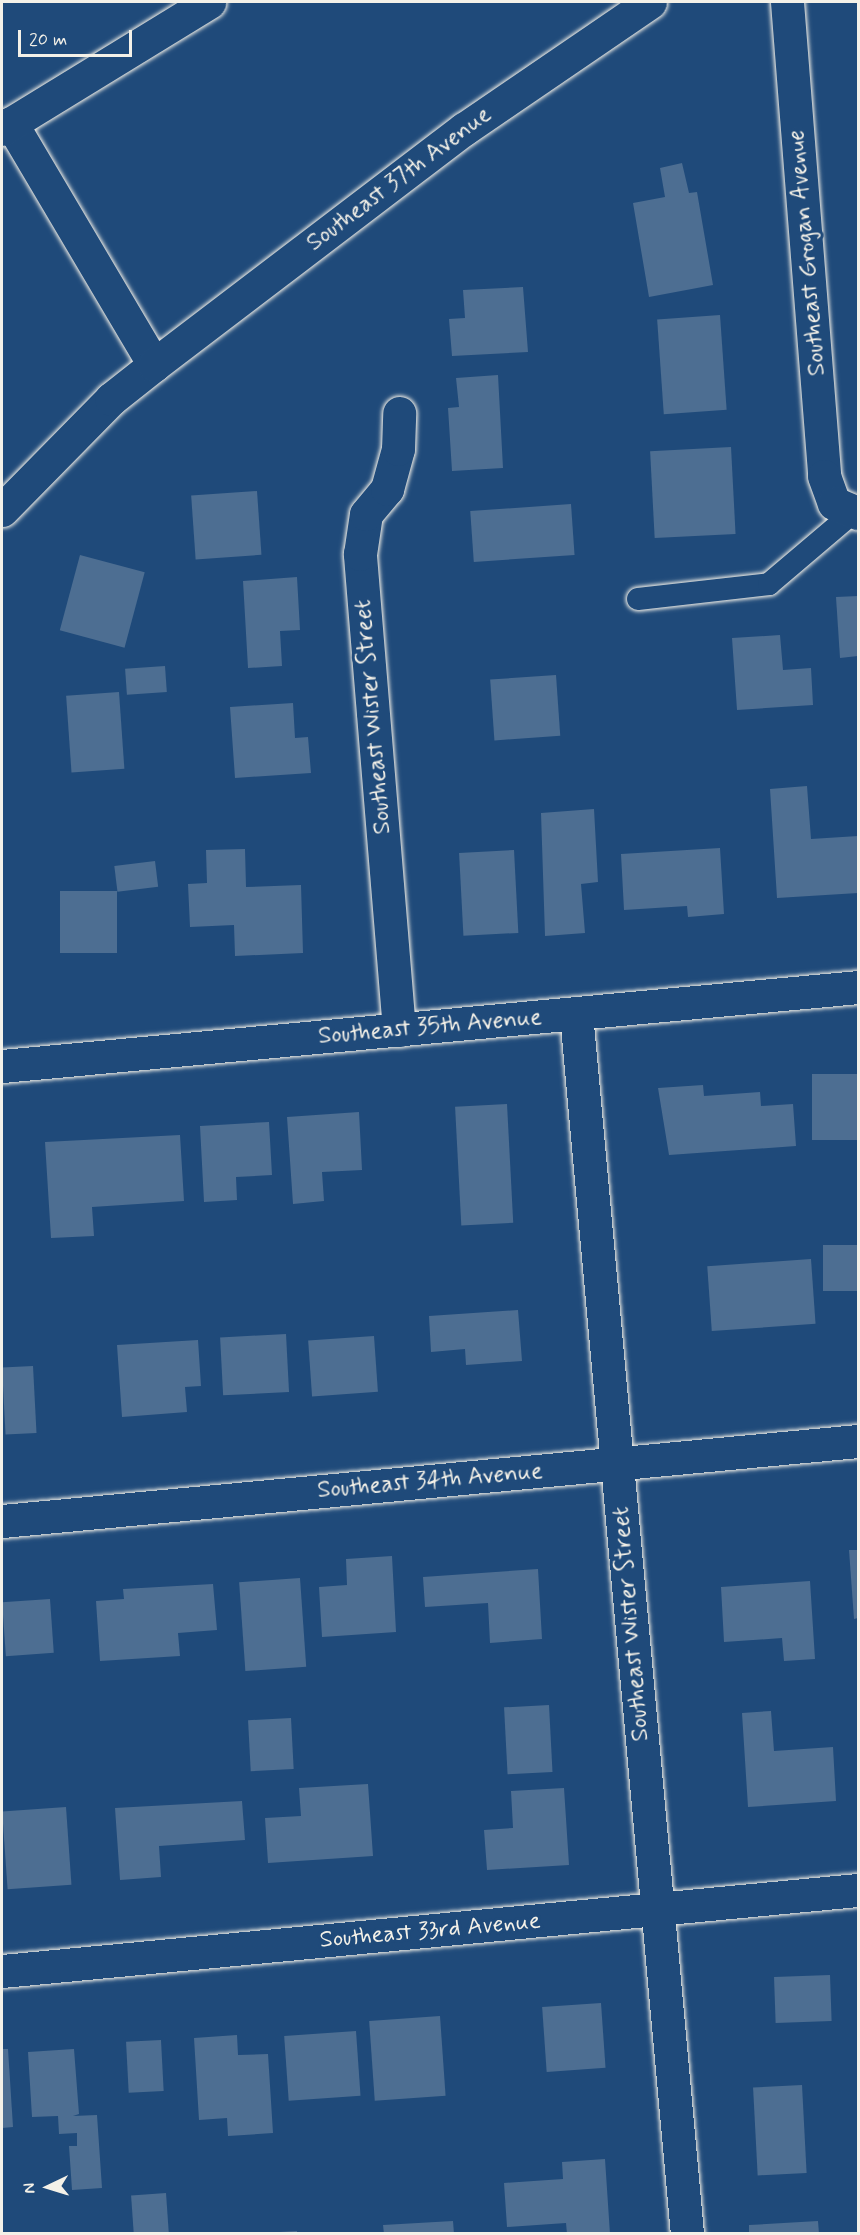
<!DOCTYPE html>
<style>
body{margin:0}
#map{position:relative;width:860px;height:2235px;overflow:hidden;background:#1f4a7a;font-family:Mynerve,sans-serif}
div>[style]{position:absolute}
.building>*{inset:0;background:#4d6e92;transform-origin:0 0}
.roads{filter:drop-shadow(0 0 2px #f4f1e8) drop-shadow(0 0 2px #f4f1e8)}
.lane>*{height:22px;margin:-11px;padding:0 11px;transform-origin:11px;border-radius:11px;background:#1f4a7a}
.street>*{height:33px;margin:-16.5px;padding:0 16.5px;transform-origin:16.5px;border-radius:16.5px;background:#1f4a7a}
.secondary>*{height:33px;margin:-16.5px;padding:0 16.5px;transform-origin:16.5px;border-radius:16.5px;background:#1f4a7a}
.highway>*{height:33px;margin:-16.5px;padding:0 16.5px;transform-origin:16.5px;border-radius:16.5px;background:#1f4a7a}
span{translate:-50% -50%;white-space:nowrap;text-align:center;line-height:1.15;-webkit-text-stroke:6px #1f4a7a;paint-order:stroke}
.street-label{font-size:24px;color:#f4f1e8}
.frame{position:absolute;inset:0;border:3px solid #f4f1e8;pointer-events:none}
.north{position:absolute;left:18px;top:2157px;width:60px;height:60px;-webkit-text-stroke:4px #1f4a7a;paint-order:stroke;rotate:266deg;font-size:16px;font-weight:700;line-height:24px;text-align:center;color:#f4f1e8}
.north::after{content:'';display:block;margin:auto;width:21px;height:27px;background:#f4f1e8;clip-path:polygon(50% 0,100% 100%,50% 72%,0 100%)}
.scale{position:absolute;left:18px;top:30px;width:114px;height:27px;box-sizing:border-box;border:3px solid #f4f1e8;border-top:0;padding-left:8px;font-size:18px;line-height:21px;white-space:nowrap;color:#f4f1e8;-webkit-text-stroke:4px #1f4a7a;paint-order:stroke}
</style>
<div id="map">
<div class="building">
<div style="clip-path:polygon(682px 163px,689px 193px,697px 192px,713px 285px,649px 297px,633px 203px,665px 197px,660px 168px)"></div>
<div style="clip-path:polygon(523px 287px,528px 352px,452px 356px,449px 319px,465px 318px,463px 290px)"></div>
<div style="left:720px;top:315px;width:95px;height:63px;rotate:86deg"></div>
<div style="clip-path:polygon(498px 375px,503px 468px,452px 471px,448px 408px,459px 407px,456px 378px)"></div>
<div style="left:731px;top:447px;width:87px;height:81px;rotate:87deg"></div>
<div style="left:257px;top:491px;width:64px;height:66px;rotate:86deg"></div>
<div style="left:571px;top:504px;width:51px;height:101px;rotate:86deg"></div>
<div style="left:80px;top:555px;width:67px;height:78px;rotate:15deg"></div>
<div style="clip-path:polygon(297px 577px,300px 630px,280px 631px,282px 666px,248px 668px,243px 581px)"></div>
<div style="clip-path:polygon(858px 596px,858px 656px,840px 658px,836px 597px)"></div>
<div style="clip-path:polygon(780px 635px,783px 670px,811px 668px,813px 705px,737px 710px,732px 638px)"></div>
<div style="left:165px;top:666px;width:26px;height:40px;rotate:86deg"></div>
<div style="left:556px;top:675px;width:61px;height:66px;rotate:86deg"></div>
<div style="left:119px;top:692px;width:77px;height:53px;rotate:86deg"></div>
<div style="clip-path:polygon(293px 703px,295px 738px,308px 737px,311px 773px,235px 778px,230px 707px)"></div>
<div style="clip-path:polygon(807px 786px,811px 839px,858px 836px,858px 893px,777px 898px,770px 789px)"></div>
<div style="clip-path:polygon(594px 809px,598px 882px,581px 884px,585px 933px,545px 936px,541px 813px)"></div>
<div style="clip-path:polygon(720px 848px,724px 914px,688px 917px,687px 906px,624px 910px,621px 854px)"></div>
<div style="clip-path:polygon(245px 849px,246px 887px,301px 885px,303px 953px,235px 956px,234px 925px,190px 927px,188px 884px,207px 883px,206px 850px)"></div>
<div style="left:514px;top:850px;width:83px;height:55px;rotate:87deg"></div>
<div style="left:155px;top:861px;width:26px;height:41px;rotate:83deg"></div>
<div style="left:60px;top:891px;width:57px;height:62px"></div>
<div style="left:858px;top:1074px;width:66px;height:46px;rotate:90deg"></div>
<div style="clip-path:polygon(703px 1085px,704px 1096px,760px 1092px,761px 1106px,793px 1104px,796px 1146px,669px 1155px,658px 1088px)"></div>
<div style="left:507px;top:1104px;width:119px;height:52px;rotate:87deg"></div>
<div style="clip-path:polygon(359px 1112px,362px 1170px,322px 1172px,324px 1201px,293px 1204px,287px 1117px)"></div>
<div style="clip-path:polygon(269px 1122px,272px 1175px,236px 1177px,237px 1200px,204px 1202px,200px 1126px)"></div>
<div style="clip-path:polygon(180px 1135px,184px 1201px,92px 1207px,94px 1236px,51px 1238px,45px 1142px)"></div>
<div style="left:858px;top:1245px;width:46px;height:35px;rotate:90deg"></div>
<div style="left:811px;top:1259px;width:65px;height:104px;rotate:86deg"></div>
<div style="clip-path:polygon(518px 1310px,522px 1361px,466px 1365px,465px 1349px,431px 1352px,429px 1316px)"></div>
<div style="left:286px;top:1334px;width:58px;height:66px;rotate:87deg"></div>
<div style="left:374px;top:1336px;width:56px;height:66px;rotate:86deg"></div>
<div style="clip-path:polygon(198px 1340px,201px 1386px,185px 1387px,187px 1412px,122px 1417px,117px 1345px)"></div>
<div style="left:33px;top:1366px;width:67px;height:31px;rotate:87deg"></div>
<div style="clip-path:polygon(849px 1550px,858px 1550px,858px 1618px,854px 1619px)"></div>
<div style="clip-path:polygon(392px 1556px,396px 1632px,322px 1637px,319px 1587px,347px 1585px,346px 1559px)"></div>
<div style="clip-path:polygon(538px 1569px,542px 1639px,490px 1643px,488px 1603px,425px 1607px,423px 1577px)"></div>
<div style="left:300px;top:1578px;width:89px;height:61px;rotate:86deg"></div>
<div style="clip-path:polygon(810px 1581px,815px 1659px,784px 1661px,782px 1638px,724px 1642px,721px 1587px)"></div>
<div style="clip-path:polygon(213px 1584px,217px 1630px,178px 1633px,180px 1656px,100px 1661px,96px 1601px,124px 1599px,123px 1589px)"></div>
<div style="left:50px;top:1599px;width:54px;height:48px;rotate:86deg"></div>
<div style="left:549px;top:1705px;width:67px;height:45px;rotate:87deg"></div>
<div style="clip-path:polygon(771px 1711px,774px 1751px,833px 1747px,836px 1801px,748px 1807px,742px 1713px)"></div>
<div style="left:291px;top:1718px;width:51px;height:43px;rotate:87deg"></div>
<div style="clip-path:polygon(368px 1784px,373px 1856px,268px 1863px,265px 1818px,301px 1816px,299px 1788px)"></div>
<div style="clip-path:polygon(564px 1788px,569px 1865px,487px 1870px,484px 1830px,513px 1828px,511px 1791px)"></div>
<div style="clip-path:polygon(242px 1801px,245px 1840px,159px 1846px,161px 1877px,120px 1880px,115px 1808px)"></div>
<div style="left:66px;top:1807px;width:78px;height:64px;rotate:86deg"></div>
<div style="left:830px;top:1975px;width:46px;height:56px;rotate:88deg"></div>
<div style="left:601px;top:2003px;width:65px;height:59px;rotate:86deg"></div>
<div style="left:440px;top:2016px;width:80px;height:71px;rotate:86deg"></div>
<div style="left:356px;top:2031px;width:65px;height:72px;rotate:86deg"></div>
<div style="clip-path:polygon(237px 2035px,238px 2055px,268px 2054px,273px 2133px,228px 2136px,227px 2118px,199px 2120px,194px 2038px)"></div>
<div style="left:161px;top:2040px;width:51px;height:35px;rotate:87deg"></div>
<div style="clip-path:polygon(2px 2049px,8px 2049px,13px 2127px,2px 2128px)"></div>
<div style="clip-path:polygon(74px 2049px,79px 2114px,73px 2116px,97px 2115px,102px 2188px,72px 2190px,69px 2146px,77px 2146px,77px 2133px,59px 2134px,58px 2116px,32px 2117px,28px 2052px)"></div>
<div style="left:802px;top:2085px;width:88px;height:49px;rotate:87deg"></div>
<div style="clip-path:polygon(605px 2159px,610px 2234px,567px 2234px,566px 2223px,507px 2227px,504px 2183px,563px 2179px,562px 2162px)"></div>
<div style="left:166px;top:2193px;width:41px;height:35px;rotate:86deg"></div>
<div style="clip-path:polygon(453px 2221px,454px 2234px,384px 2234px,383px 2225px)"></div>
<div style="clip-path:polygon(818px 2221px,819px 2234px,749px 2234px,749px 2225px)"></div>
<div style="clip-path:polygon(297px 2231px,297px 2234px,280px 2234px,279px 2232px)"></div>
</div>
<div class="roads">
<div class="lane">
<div style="left:638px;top:599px;width:132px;rotate:-6.5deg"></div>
<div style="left:769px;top:584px;width:111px;rotate:-40.3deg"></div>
</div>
<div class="street">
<div style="left:787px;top:2px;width:475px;rotate:85.5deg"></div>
<div style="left:824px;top:476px;width:29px;rotate:70deg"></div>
<div style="left:834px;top:503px;width:26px;rotate:23deg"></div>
<div style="left:11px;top:123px;width:281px;rotate:59.4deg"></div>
<div style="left:2px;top:510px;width:156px;rotate:-45.5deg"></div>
<div style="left:111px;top:399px;width:55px;rotate:-38.3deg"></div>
<div style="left:154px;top:365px;width:390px;rotate:-37.3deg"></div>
<div style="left:464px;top:129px;width:225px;rotate:-34.3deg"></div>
<div style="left:576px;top:1014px;width:1225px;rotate:84.8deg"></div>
<div style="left:399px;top:1030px;width:478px;rotate:-94.7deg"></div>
<div style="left:360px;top:554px;width:40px;rotate:-81.5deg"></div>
<div style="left:366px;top:514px;width:33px;rotate:-50deg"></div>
<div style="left:387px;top:489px;width:41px;rotate:-74.6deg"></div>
<div style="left:398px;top:449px;width:36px;rotate:-88deg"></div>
<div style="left:2px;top:1066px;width:860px;rotate:-5.27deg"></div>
<div style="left:2px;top:1971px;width:860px;rotate:-5.41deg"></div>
</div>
<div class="secondary">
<div style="left:2px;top:1521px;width:860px;rotate:-5.34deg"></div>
</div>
<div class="highway">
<div style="left:2px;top:129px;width:243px;rotate:-31.5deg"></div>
</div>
</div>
<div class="street-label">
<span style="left:399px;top:179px;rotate:-37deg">Southeast 37th Avenue</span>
<span style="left:807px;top:253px;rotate:-95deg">Southeast Grogan Avenue</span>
<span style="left:373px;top:717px;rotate:-95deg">Southeast Wister Street</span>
<span style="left:430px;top:1027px;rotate:-5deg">Southeast 35th Avenue</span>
<span style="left:430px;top:1481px;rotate:-5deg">Southeast 34th Avenue</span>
<span style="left:631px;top:1624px;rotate:-95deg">Southeast Wister Street</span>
<span style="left:430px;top:1931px;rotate:-5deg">Southeast 33rd Avenue</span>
</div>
<div class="frame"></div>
<div class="north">N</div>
<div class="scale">20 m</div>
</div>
